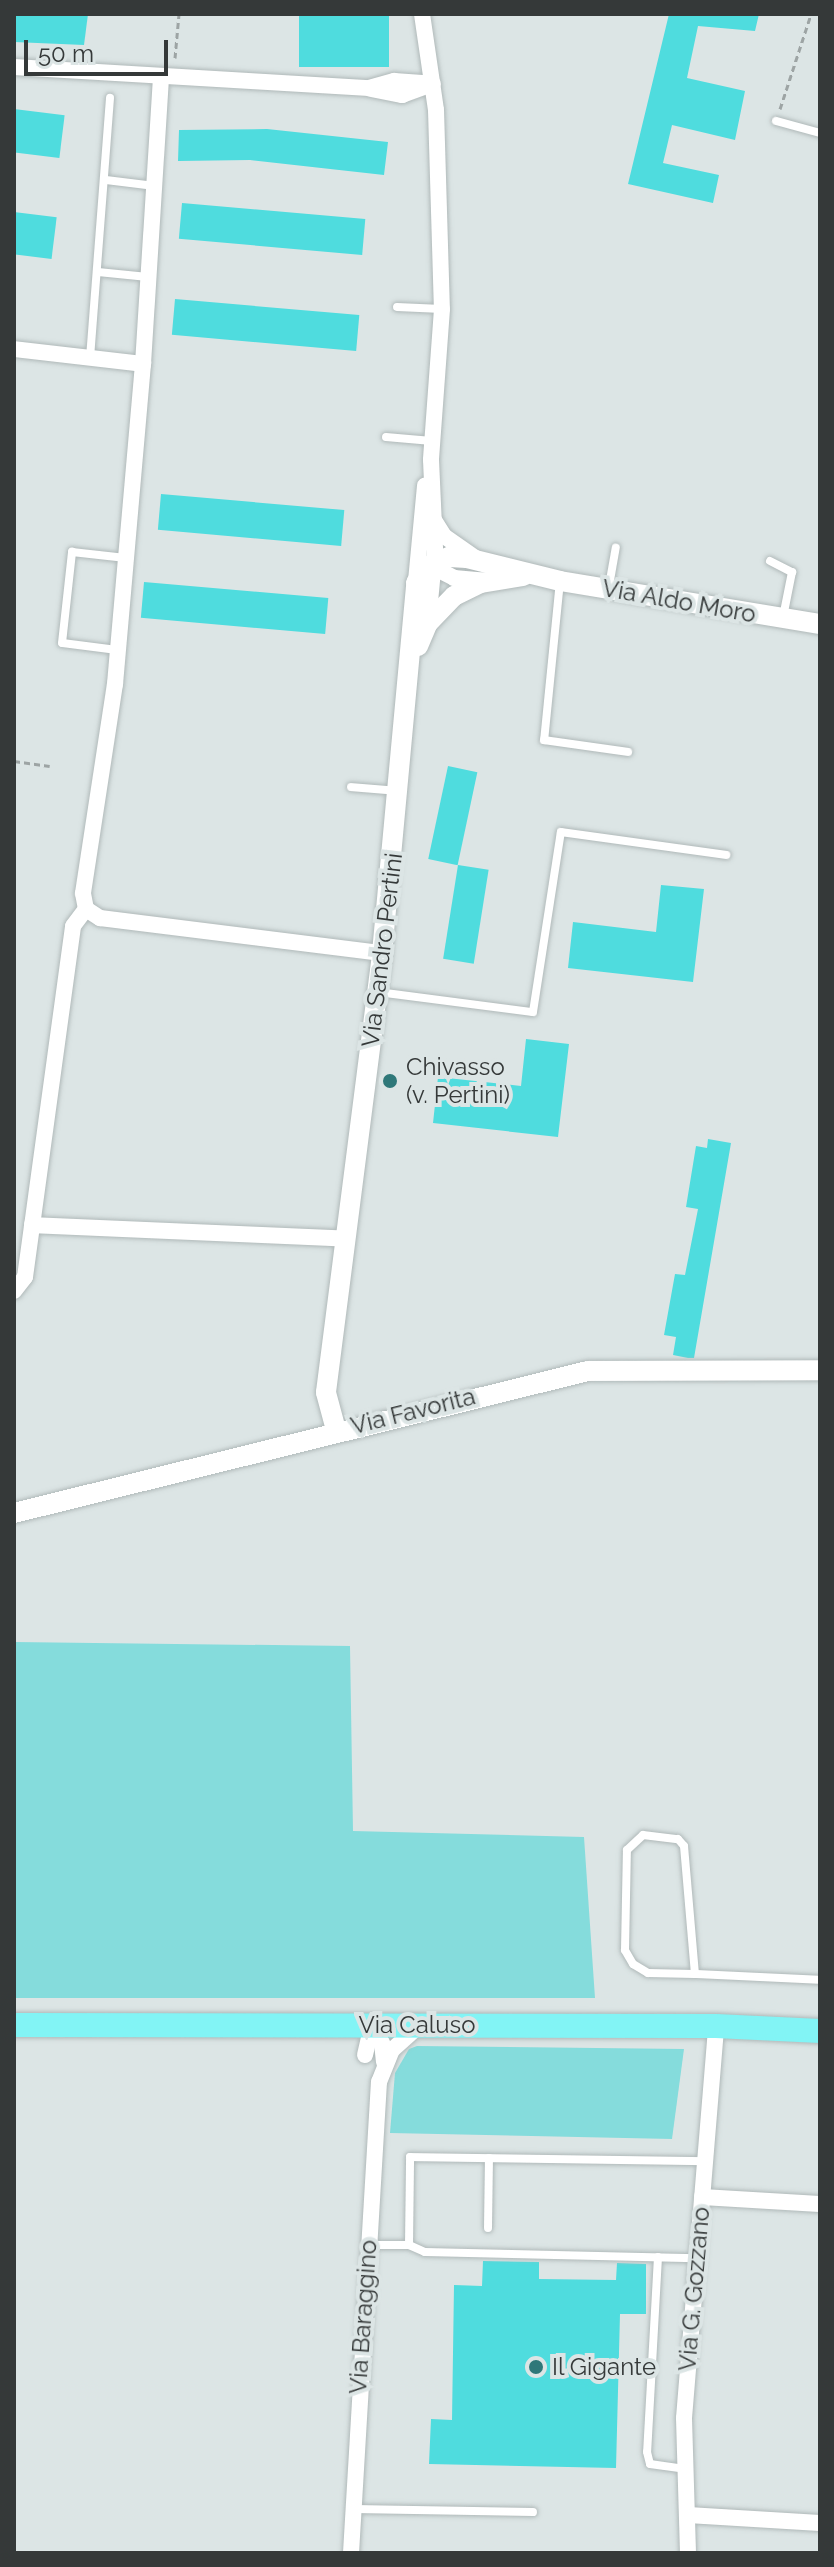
<!DOCTYPE html>
<style>
body{margin:0}
#map{position:relative;width:834px;height:2567px;overflow:hidden;background:#dce5e5;font-family:Raleway,sans-serif}
div>[style]{position:absolute}
.green>*{inset:0;background:#85dcdc}
.building>*{inset:0;background:#4fdcde;transform-origin:0 0}
.path>*{height:3px;margin-top:-1.5px;transform-origin:0;background:repeating-linear-gradient(90deg,#9da4a4 0 6px,transparent 0 10px)}
.roads{filter:drop-shadow(0 0 2px #b0b9b9) drop-shadow(0 0 2px #b0b9b9)}
.service>*{height:8px;margin:-4px;padding:0 4px;transform-origin:4px;border-radius:4px;background:#fff}
.minor>*{height:16px;margin:-8px;padding:0 8px;transform-origin:8px;border-radius:8px;background:#fff}
.tertiary>*{height:20px;margin:-10px;padding:0 10px;transform-origin:10px;border-radius:10px;background:#fff}
.primary>*{height:24px;margin:-12px;padding:0 12px;transform-origin:12px;border-radius:12px;background:#82f4f5}
.dots>*{width:22px;height:22px;translate:-50% -50%;box-sizing:border-box;border:4px solid #dce5e5;border-radius:50%}
span{translate:-50% -50%;white-space:nowrap;text-align:center;line-height:1.15;-webkit-text-stroke:8px #dce5e5;paint-order:stroke}
.street-label{font-size:24px;color:#353939}
.poi-label{font-size:24px;color:#353939}
.left{translate:0 -50%;text-align:left}
.frame{position:absolute;inset:0;border:16px solid #353939;pointer-events:none}
.scale{position:absolute;left:24px;top:40px;width:144px;height:36px;box-sizing:border-box;border:4px solid #353939;border-top:0;padding-left:10px;font-size:24px;line-height:28px;white-space:nowrap;color:#353939;-webkit-text-stroke:6px #dce5e5;paint-order:stroke}
</style>
<div id="map">
<div class="green">
<div style="clip-path:polygon(14px 1642px,350px 1646px,353px 1831px,584px 1837px,595px 1998px,14px 1998px)"></div>
<div style="clip-path:polygon(417px 2046px,684px 2049px,672px 2139px,390px 2133px,395px 2073px,409px 2049px)"></div>
</div>
<div class="building">
<div style="clip-path:polygon(14px 14px,88px 14px,84px 45px,14px 42px)"></div>
<div style="left:299px;top:14px;width:90px;height:53px"></div>
<div style="clip-path:polygon(669px 14px,759px 14px,755px 31px,698px 26px,687px 78px,745px 91px,735px 140px,672px 125px,663px 163px,719px 175px,713px 203px,628px 184px)"></div>
<div style="left:14px;top:109px;width:51px;height:43px;rotate:7deg"></div>
<div style="clip-path:polygon(267px 129px,388px 142px,384px 175px,250px 160px,178px 161px,179px 130px)"></div>
<div style="left:182px;top:203px;width:184px;height:36px;rotate:5deg"></div>
<div style="left:14px;top:212px;width:43px;height:42px;rotate:7deg"></div>
<div style="left:175px;top:299px;width:185px;height:36px;rotate:5deg"></div>
<div style="left:161px;top:494px;width:184px;height:36px;rotate:5deg"></div>
<div style="left:144px;top:582px;width:185px;height:36px;rotate:5deg"></div>
<div style="left:448px;top:766px;width:30px;height:95px;rotate:12deg"></div>
<div style="left:458px;top:865px;width:31px;height:95px;rotate:9deg"></div>
<div style="clip-path:polygon(661px 885px,704px 889px,693px 982px,568px 968px,573px 922px,656px 932px)"></div>
<div style="clip-path:polygon(526px 1039px,569px 1044px,558px 1137px,433px 1123px,438px 1077px,521px 1086px)"></div>
<div style="clip-path:polygon(708px 1139px,731px 1143px,694px 1358px,688px 1358px,673px 1355px,676px 1337px,664px 1335px,675px 1274px,685px 1275px,698px 1209px,686px 1207px,696px 1146px,707px 1148px)"></div>
<div style="clip-path:polygon(483px 2261px,539px 2262px,539px 2279px,616px 2280px,617px 2263px,646px 2264px,646px 2314px,620px 2314px,616px 2468px,429px 2464px,431px 2419px,452px 2420px,454px 2285px,482px 2286px)"></div>
</div>
<div class="path">
<div style="left:175px;top:58px;width:44px;rotate:-84.8deg"></div>
<div style="left:780px;top:109px;width:100px;rotate:-71.9deg"></div>
<div style="left:14px;top:761px;width:36px;rotate:8deg"></div>
</div>
<div class="roads">
<div class="service">
<div style="left:776px;top:121px;width:46px;rotate:15.3deg"></div>
<div style="left:106px;top:180px;width:49px;rotate:7deg"></div>
<div style="left:98px;top:272px;width:50px;rotate:5.7deg"></div>
<div style="left:397px;top:307px;width:45px;rotate:2.5deg"></div>
<div style="left:90px;top:358px;width:261px;rotate:-85.6deg"></div>
<div style="left:386px;top:437px;width:46px;rotate:5deg"></div>
<div style="left:770px;top:561px;width:25px;rotate:27deg"></div>
<div style="left:792px;top:572px;width:46px;rotate:101.3deg"></div>
<div style="left:560px;top:581px;width:160px;rotate:95.7deg"></div>
<div style="left:544px;top:740px;width:85px;rotate:8.1deg"></div>
<div style="left:609px;top:586px;width:39px;rotate:-80deg"></div>
<div style="left:117px;top:650px;width:55px;rotate:-172.7deg"></div>
<div style="left:62px;top:643px;width:92px;rotate:-83.7deg"></div>
<div style="left:72px;top:552px;width:54px;rotate:6.3deg"></div>
<div style="left:351px;top:787px;width:47px;rotate:4.9deg"></div>
<div style="left:378px;top:992px;width:156px;rotate:7.4deg"></div>
<div style="left:533px;top:1012px;width:182px;rotate:-81.2deg"></div>
<div style="left:561px;top:832px;width:167px;rotate:7.9deg"></div>
<div style="left:695px;top:1974px;width:47px;rotate:-178.8deg"></div>
<div style="left:648px;top:1973px;width:17px;rotate:-149deg"></div>
<div style="left:633px;top:1964px;width:16px;rotate:-120deg"></div>
<div style="left:625px;top:1950px;width:100px;rotate:-88.9deg"></div>
<div style="left:627px;top:1850px;width:22px;rotate:-43deg"></div>
<div style="left:643px;top:1835px;width:35px;rotate:7deg"></div>
<div style="left:678px;top:1839px;width:9px;rotate:49deg"></div>
<div style="left:684px;top:1846px;width:128px;rotate:85.1deg"></div>
<div style="left:695px;top:1974px;width:125px;rotate:2.7deg"></div>
<div style="left:488px;top:2228px;width:70px;rotate:-89.2deg"></div>
<div style="left:369px;top:2245px;width:40px"></div>
<div style="left:409px;top:2245px;width:17px;rotate:24deg"></div>
<div style="left:425px;top:2252px;width:271px;rotate:1.3deg"></div>
<div style="left:409px;top:2245px;width:88px;rotate:-89.3deg"></div>
<div style="left:410px;top:2157px;width:295px;rotate:0.8deg"></div>
<div style="left:658px;top:2257px;width:195px;rotate:93.2deg"></div>
<div style="left:647px;top:2452px;width:12px;rotate:76deg"></div>
<div style="left:650px;top:2464px;width:35px;rotate:8deg"></div>
<div style="left:354px;top:2509px;width:179px;rotate:1deg"></div>
</div>
<div class="minor">
<div style="left:422px;top:14px;width:97px;rotate:81.7deg"></div>
<div style="left:436px;top:110px;width:199px;rotate:88.3deg"></div>
<div style="left:442px;top:309px;width:151px;rotate:94.2deg"></div>
<div style="left:431px;top:460px;width:89px;rotate:87.4deg"></div>
<div style="left:435px;top:549px;width:74px;rotate:95.4deg"></div>
<div style="left:14px;top:67px;width:356px;rotate:3.4deg"></div>
<div style="left:369px;top:88px;width:26px;rotate:-16deg"></div>
<div style="left:394px;top:81px;width:39px;rotate:4deg"></div>
<div style="left:371px;top:89px;width:32px;rotate:11deg"></div>
<div style="left:402px;top:95px;width:32px;rotate:-20deg"></div>
<div style="left:14px;top:349px;width:130px;rotate:6.6deg"></div>
<div style="left:434px;top:520px;width:19px;rotate:58deg"></div>
<div style="left:444px;top:536px;width:38px;rotate:35deg"></div>
<div style="left:427px;top:564px;width:30px;rotate:27deg"></div>
<div style="left:454px;top:578px;width:34px;rotate:5deg"></div>
<div style="left:416px;top:581px;width:96px;rotate:-84.6deg"></div>
<div style="left:86px;top:909px;width:17px;rotate:33deg"></div>
<div style="left:100px;top:918px;width:284px;rotate:7.1deg"></div>
<div style="left:32px;top:1225px;width:315px;rotate:2.5deg"></div>
<div style="left:14px;top:1291px;width:18px;rotate:-52deg"></div>
<div style="left:25px;top:1277px;width:354px;rotate:-82.2deg"></div>
<div style="left:73px;top:926px;width:21px;rotate:-53deg"></div>
<div style="left:86px;top:909px;width:16px;rotate:-101deg"></div>
<div style="left:83px;top:893px;width:211px;rotate:-81.3deg"></div>
<div style="left:115px;top:684px;width:321px;rotate:-85deg"></div>
<div style="left:143px;top:364px;width:286px;rotate:-86.4deg"></div>
<div style="left:365px;top:2055px;width:31px;rotate:-77deg"></div>
<div style="left:372px;top:2025px;width:21px;rotate:61deg"></div>
<div style="left:382px;top:2043px;width:19px;rotate:84deg"></div>
<div style="left:702px;top:2197px;width:118px;rotate:3.4deg"></div>
<div style="left:688px;top:2515px;width:132px;rotate:3.5deg"></div>
<div style="left:351px;top:2553px;width:472px;rotate:-86.6deg"></div>
<div style="left:379px;top:2082px;width:35px;rotate:-68deg"></div>
<div style="left:392px;top:2050px;width:38px;rotate:-42deg"></div>
<div style="left:688px;top:2553px;width:135px;rotate:-91.7deg"></div>
<div style="left:684px;top:2418px;width:393px;rotate:-85.3deg"></div>
</div>
<div class="tertiary">
<div style="left:418px;top:646px;width:25px;rotate:-67deg"></div>
<div style="left:428px;top:623px;width:37px;rotate:-46deg"></div>
<div style="left:454px;top:596px;width:30px;rotate:-26deg"></div>
<div style="left:481px;top:583px;width:43px;rotate:-9.5deg"></div>
<div style="left:336px;top:1430px;width:39px;rotate:-105deg"></div>
<div style="left:326px;top:1392px;width:443px;rotate:-82.7deg"></div>
<div style="left:382px;top:953px;width:372px;rotate:-84.7deg"></div>
<div style="left:416px;top:583px;width:16px;rotate:-60deg"></div>
<div style="left:424px;top:569px;width:28px;rotate:-26deg"></div>
<div style="left:449px;top:557px;width:18px;rotate:3deg"></div>
<div style="left:467px;top:558px;width:96px;rotate:13.9deg"></div>
<div style="left:560px;top:581px;width:264px;rotate:9.4deg"></div>
<div style="left:14px;top:1513px;width:591px;rotate:-13.9deg"></div>
<div style="left:588px;top:1371px;width:232px;rotate:-0.2deg"></div>
</div>
<div class="primary">
<div style="left:14px;top:2025px;width:702px;rotate:0.08deg"></div>
<div style="left:716px;top:2026px;width:104px;rotate:2.8deg"></div>
</div>
</div>
<div class="dots">
<div style="left:390px;top:1081px;background:#2f7879"></div>
<div style="left:536px;top:2367px;background:#2f7879"></div>
</div>
<div class="street-label">
<span style="left:679px;top:601px;rotate:10deg">Via Aldo Moro</span>
<span style="left:382px;top:950px;rotate:-83deg">Via Sandro Pertini</span>
<span style="left:413px;top:1411px;rotate:-14deg">Via Favorita</span>
<span style="left:417px;top:2025px">Via Caluso</span>
<span style="left:694px;top:2289px;rotate:-85deg">Via G. Gozzano</span>
<span style="left:363px;top:2317px;rotate:-86deg">Via Baraggino</span>
</div>
<div class="poi-label">
<span class="left" style="left:406px;top:1081px">Chivasso<br>(v. Pertini)</span>
<span class="left" style="left:552px;top:2367px">Il Gigante</span>
</div>
<div class="frame"></div>
<div class="scale">50 m</div>
</div>
